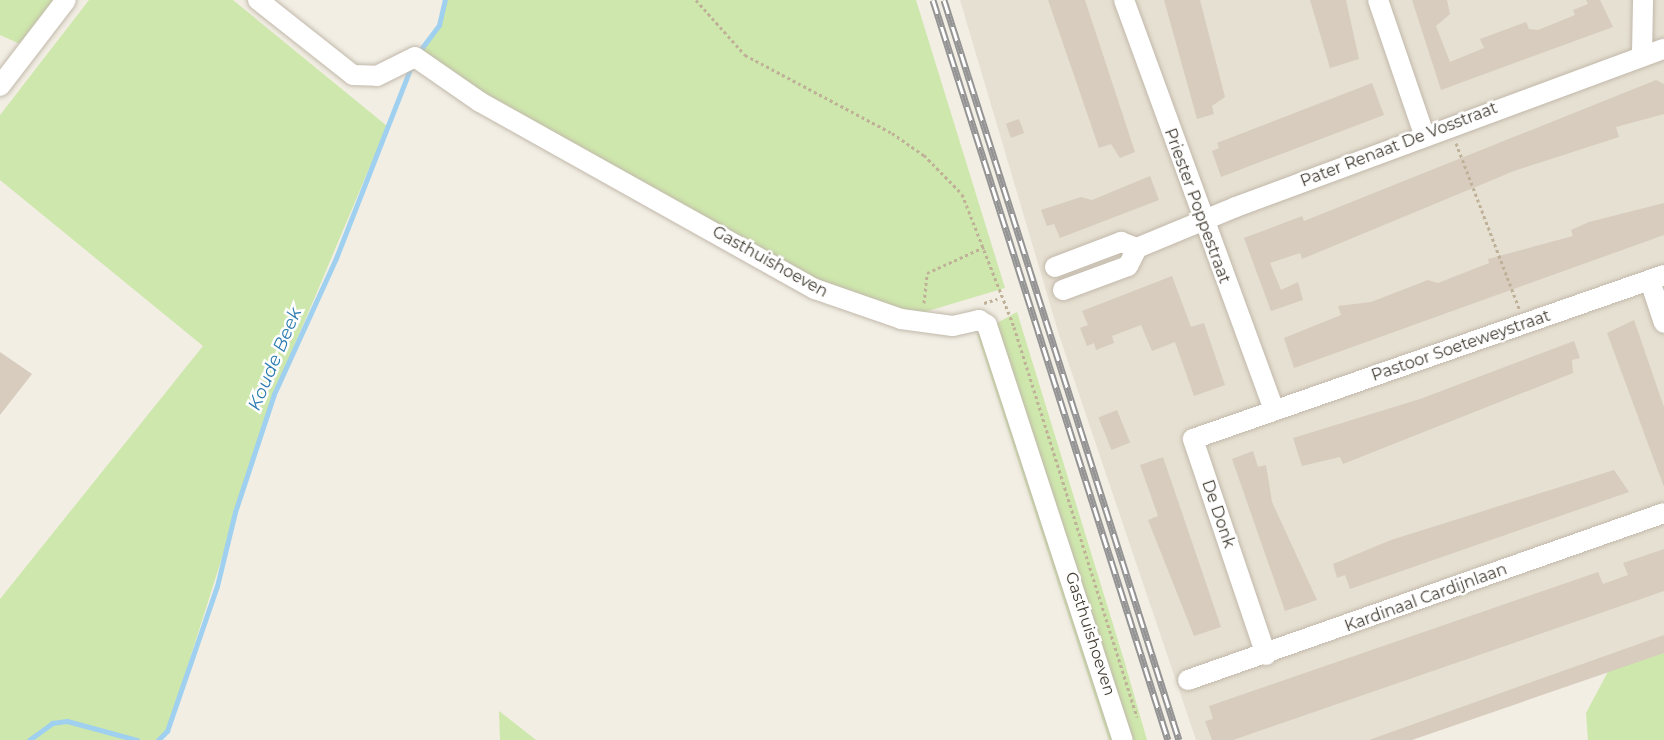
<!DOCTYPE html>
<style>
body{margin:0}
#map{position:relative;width:1664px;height:740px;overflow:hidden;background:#f2eee4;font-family:Montserrat,sans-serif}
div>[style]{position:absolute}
.residential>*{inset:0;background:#e6e0d2}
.green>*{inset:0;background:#cee7ac}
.stream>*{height:5px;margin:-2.5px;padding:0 2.5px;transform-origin:2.5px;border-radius:2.5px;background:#a0d0f0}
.building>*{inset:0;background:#d7ccbd;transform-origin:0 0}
.path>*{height:3px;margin-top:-1.5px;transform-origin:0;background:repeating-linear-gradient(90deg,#bfb198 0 3px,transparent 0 6px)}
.roads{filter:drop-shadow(0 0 2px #c1b8aa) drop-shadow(0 0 2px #c1b8aa)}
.minor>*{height:20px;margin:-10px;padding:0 10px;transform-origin:10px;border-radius:10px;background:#fff}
.rail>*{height:7px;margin-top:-3.5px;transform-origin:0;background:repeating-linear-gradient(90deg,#fff 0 14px,#949494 0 28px);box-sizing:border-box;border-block:2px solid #949494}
span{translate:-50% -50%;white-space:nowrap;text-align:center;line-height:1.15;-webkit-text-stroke:5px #fff;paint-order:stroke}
.street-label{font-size:16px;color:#443e34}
.water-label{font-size:18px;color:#2d7bb0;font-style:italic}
</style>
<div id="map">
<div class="residential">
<div style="clip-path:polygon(960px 0,1664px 0,1664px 648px,1395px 740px,1196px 740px,1060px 338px)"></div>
</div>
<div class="green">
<div style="clip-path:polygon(0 0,68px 0,29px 48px,0 35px)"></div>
<div style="clip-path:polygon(89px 0,233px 0,387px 126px,274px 394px,167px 731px,158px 740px,0 740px,0 599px,203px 346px,0 180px,0 115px)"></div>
<div style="clip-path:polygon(445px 0,916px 0,1005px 288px,901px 319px,867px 310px,415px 57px,439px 25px)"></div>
<div style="clip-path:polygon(1017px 312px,1124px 660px,1147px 740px,1109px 740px,977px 334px)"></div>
<div style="clip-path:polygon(1664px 648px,1664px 740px,1588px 740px,1586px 713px,1611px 666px)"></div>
<div style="clip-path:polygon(499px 711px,536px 740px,500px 740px)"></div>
</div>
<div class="stream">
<div style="left:418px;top:53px;width:35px;rotate:-53deg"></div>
<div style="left:439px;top:25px;width:26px;rotate:-77deg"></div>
<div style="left:29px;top:740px;width:29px;rotate:-36deg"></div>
<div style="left:52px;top:723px;width:15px;rotate:-8deg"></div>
<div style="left:67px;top:721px;width:73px;rotate:15.2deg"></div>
<div style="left:158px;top:740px;width:13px;rotate:-45deg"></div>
<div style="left:167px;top:731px;width:153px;rotate:-71deg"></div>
<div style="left:217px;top:586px;width:76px;rotate:-76.3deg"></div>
<div style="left:235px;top:512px;width:124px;rotate:-71.7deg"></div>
<div style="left:274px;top:394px;width:149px;rotate:-65.5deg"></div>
<div style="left:336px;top:258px;width:208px;rotate:-68.6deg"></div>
</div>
<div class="building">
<div style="clip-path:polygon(1048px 0,1085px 0,1135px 152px,1120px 158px,1111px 144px,1099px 148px)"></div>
<div style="clip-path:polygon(1164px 0,1200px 0,1225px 97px,1212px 106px,1214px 114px,1197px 119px)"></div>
<div style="clip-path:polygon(1310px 0,1346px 0,1359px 59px,1330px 68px)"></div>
<div style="clip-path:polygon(1412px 0,1447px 0,1450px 14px,1436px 26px,1450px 62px,1484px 48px,1480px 39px,1526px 22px,1529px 29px,1538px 30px,1575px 15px,1573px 10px,1588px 4px,1586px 0,1600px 0,1613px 27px,1441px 90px)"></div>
<div style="clip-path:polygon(1656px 80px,1664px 84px,1664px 114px,1616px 127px,1619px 137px,1514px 171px,1302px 259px,1300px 253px,1270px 263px,1281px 290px,1298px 282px,1303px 300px,1271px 311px,1244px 238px,1302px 216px,1304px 221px)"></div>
<div style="clip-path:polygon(1372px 83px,1384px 115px,1221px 177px,1212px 151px,1219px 148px,1217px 143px)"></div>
<div style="left:1019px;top:119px;width:15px;height:14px;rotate:70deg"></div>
<div style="clip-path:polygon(1150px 176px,1159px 200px,1060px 238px,1054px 224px,1047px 226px,1041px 210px,1081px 197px,1092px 200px)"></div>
<div style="clip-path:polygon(1664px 203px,1664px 235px,1294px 368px,1284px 338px,1341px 315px,1338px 306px,1371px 302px,1428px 280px,1438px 283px,1489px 263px,1488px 259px,1573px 236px,1571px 230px,1589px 222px)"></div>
<div style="clip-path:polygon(1172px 276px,1191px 327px,1204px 323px,1225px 385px,1194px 396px,1175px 342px,1152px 351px,1141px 325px,1112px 336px,1114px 343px,1096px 350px,1094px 343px,1087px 346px,1080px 328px,1088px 325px,1082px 311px)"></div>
<div style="clip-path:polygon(1634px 320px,1664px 407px,1664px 487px,1607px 333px)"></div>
<div style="clip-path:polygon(1574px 341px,1580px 358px,1572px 360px,1573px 373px,1343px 464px,1340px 457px,1302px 466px,1293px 438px,1420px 399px)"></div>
<div style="clip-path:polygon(0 352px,32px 374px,0 415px)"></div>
<div style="left:1117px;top:410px;width:35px;height:20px;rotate:68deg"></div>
<div style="clip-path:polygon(1253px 451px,1258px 467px,1266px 465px,1272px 502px,1317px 600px,1285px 611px,1232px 459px)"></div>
<div style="clip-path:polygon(1163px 457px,1221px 627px,1194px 636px,1148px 520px,1158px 516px,1140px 465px)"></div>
<div style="clip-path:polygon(1614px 470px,1629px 492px,1350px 589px,1345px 575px,1337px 578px,1333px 564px,1391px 540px)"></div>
<div style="clip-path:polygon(1664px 549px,1664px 591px,1233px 740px,1212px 740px,1205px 721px,1213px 719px,1209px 706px,1598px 572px,1603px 584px,1628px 575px,1623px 563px)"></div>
<div style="clip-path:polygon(1664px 635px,1664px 653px,1412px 740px,1369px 740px)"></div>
</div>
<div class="path">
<div style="left:696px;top:0;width:74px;rotate:48.3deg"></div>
<div style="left:745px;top:55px;width:166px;rotate:28deg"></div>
<div style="left:892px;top:133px;width:39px;rotate:35deg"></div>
<div style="left:924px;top:155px;width:54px;rotate:45.7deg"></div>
<div style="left:962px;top:194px;width:143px;rotate:68.6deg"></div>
<div style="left:1014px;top:327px;width:409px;rotate:72.5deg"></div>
<div style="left:1456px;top:143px;width:177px;rotate:69.1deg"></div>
<div style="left:924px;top:303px;width:30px;rotate:-84deg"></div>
<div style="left:927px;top:273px;width:63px;rotate:-24.5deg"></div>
<div style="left:984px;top:303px;width:14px;rotate:-17deg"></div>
</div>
<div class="roads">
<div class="minor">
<div style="left:258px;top:0;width:121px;rotate:38.3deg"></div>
<div style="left:353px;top:75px;width:24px;rotate:2deg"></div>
<div style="left:377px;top:76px;width:42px;rotate:-26.6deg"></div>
<div style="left:415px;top:57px;width:79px;rotate:34.7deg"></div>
<div style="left:480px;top:102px;width:384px;rotate:29.2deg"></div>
<div style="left:815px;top:289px;width:91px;rotate:19.2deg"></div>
<div style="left:901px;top:319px;width:52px;rotate:7.7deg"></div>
<div style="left:953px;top:326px;width:27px;rotate:-13deg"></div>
<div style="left:979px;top:320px;width:9px;rotate:32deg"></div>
<div style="left:987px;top:325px;width:437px;rotate:71.9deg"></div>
<div style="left:1124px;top:0;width:437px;rotate:69.9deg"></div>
<div style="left:1378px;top:0;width:142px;rotate:71.1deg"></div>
<div style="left:1642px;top:54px;width:54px;rotate:-88.9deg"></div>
<div style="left:0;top:86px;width:108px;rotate:-52.5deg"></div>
<div style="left:1055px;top:267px;width:71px;rotate:-20.7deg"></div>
<div style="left:1121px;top:242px;width:17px;rotate:21deg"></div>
<div style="left:1650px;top:281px;width:44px;rotate:71.6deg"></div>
<div style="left:1063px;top:290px;width:69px;rotate:-20.3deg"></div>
<div style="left:1128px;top:266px;width:20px;rotate:-63deg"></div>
<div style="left:1137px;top:248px;width:107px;rotate:-22.5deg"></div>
<div style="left:1236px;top:207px;width:456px;rotate:-20.3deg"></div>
<div style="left:1266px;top:655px;width:228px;rotate:-108.7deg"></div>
<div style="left:1193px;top:439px;width:499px;rotate:-19.2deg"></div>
<div style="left:1188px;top:680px;width:504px;rotate:-19.33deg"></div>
</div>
</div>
<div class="rail">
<div style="left:933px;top:0;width:776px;rotate:72.38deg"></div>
<div style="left:944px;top:0;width:776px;rotate:72.38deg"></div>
</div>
<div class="street-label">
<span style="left:1399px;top:145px;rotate:-21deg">Pater Renaat De Vosstraat</span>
<span style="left:1197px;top:206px;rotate:70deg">Priester Poppestraat</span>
<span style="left:770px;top:262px;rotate:29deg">Gasthuishoeven</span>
<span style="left:1461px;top:346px;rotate:-19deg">Pastoor Soeteweystraat</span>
<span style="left:1218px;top:514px;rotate:71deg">De Donk</span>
<span style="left:1426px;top:598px;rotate:-20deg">Kardinaal Cardijnlaan</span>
<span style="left:1090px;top:634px;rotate:72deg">Gasthuishoeven</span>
</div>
<div class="water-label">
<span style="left:275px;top:359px;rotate:-67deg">Koude Beek</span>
</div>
</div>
